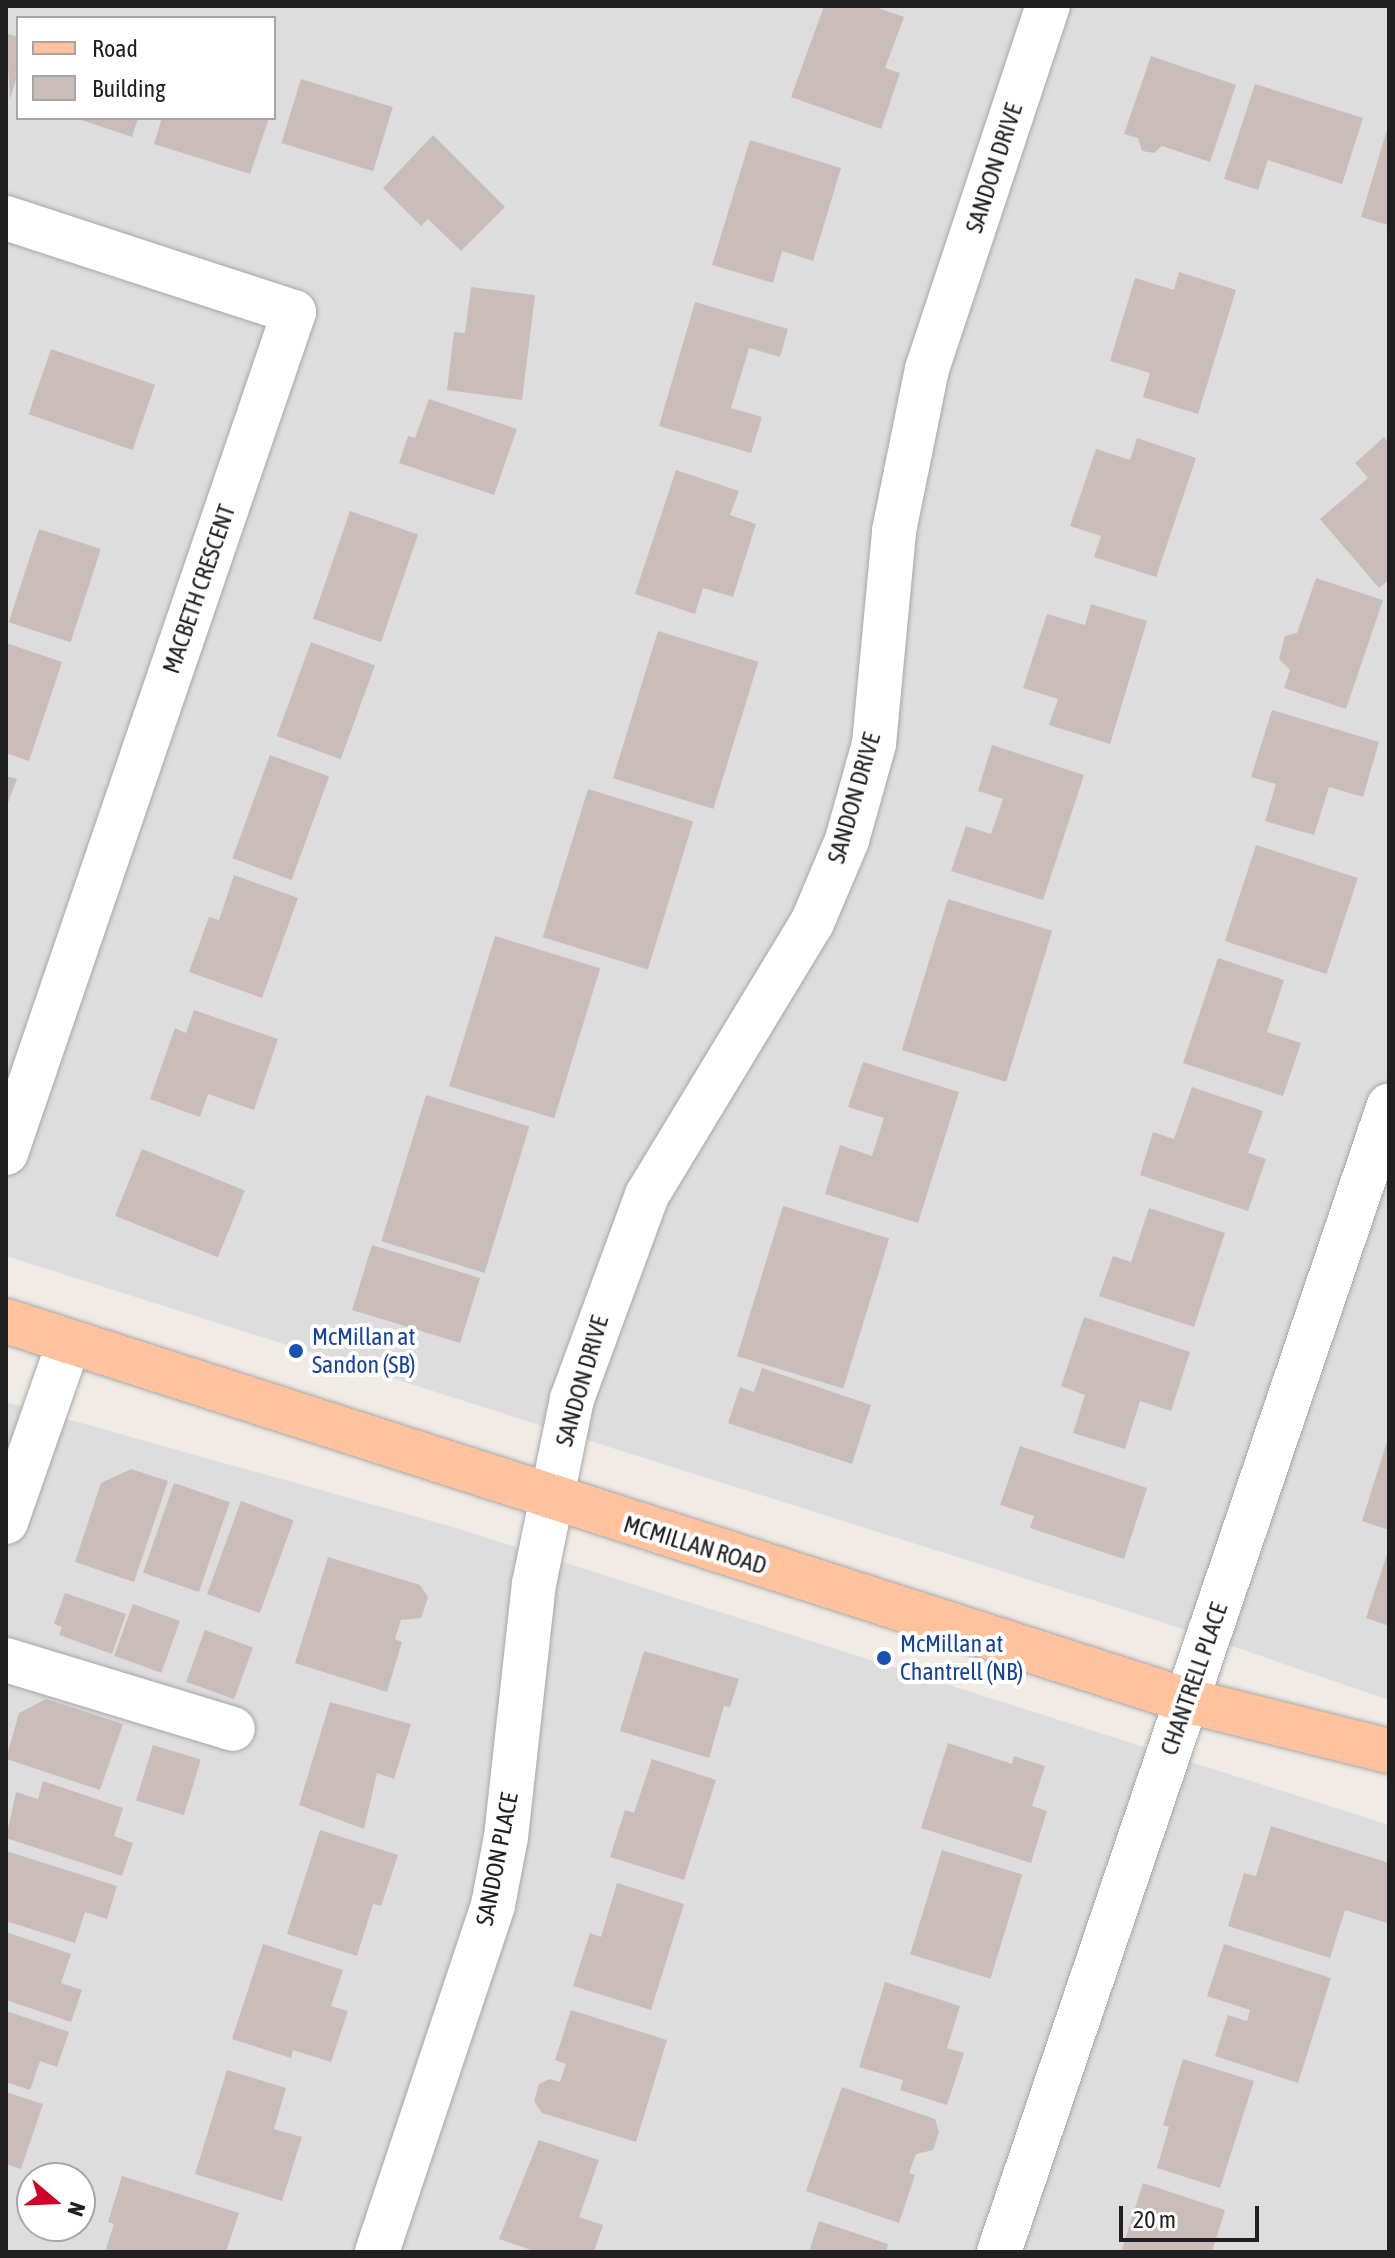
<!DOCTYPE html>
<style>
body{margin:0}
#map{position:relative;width:1395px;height:2258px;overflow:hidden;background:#f1ebe6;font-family:"Asap Condensed",sans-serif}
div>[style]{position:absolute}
.residential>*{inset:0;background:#dedddd}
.building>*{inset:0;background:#cabcb9;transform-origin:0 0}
.roads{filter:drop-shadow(0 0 2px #a7a7a7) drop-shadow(0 0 2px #a7a7a7)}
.minor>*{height:44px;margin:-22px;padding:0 22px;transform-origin:22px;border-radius:22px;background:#fff}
.major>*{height:44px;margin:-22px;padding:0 22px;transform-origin:22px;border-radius:22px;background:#ffc29d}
.dots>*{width:22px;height:22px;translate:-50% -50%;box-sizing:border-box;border:4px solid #fff;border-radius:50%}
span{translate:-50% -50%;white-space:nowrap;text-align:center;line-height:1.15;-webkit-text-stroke:8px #fff;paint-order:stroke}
.street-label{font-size:24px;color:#202020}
.transit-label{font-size:24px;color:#164399}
.left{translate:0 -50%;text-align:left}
.frame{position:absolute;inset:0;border:8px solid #202020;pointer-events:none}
.legend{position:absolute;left:16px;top:16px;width:260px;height:104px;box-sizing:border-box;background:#fff;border:2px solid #a6a6a6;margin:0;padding:10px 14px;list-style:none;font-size:24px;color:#202020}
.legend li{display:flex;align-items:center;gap:16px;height:40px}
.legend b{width:40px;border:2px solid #a6a6a6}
.north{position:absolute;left:16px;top:2162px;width:80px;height:80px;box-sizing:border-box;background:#fff;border:2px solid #a6a6a6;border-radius:50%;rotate:109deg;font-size:22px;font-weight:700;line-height:32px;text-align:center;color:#202020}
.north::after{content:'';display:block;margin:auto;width:28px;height:36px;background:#d00028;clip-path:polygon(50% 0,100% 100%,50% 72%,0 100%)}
.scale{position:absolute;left:1119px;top:2206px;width:140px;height:36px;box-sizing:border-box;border:4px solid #202020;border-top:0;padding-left:10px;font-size:24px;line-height:28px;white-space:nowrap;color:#202020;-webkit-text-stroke:6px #fff;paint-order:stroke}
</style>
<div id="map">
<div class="residential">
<div style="clip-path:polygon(evenodd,6px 6px,1389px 6px,1389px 1700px,1156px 1620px,6px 1256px,6px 6px,18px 18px,274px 18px,274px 118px,18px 118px,18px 18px)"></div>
<div style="clip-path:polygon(evenodd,6px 1402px,453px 1527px,1389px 1825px,1389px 2252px,6px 2252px,6px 1402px,32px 2178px,80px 2178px,80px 2226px,32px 2226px,32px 2178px)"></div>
</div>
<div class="building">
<div style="clip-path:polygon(824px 6px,872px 6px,904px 17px,885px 68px,900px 73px,881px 129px,791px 97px)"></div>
<div style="clip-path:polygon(6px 33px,18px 37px,18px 73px,10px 99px)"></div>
<div style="clip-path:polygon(1151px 56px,1236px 85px,1210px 162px,1162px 146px,1154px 153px,1142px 151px,1138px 138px,1124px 134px)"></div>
<div style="left:301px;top:79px;width:96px;height:67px;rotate:17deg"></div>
<div style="clip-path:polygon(1255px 84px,1363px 118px,1342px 184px,1268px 160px,1258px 190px,1224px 179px)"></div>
<div style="clip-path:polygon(75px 118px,138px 118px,132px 137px)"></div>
<div style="clip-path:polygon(162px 118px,269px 118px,250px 174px,154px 144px)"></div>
<div style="clip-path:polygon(1388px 126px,1389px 126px,1388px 225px,1361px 217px)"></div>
<div style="clip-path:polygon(433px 135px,505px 207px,461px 251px,428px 219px,421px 226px,383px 188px)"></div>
<div style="clip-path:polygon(750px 140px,841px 168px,813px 261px,782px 251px,773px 283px,712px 265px)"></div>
<div style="clip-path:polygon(1179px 272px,1236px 290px,1198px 414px,1143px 397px,1150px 373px,1110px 361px,1135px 278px,1174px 290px)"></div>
<div style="clip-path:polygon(471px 287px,535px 295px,522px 400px,447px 390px,454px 332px,465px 333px)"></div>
<div style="clip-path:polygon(695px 302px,788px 329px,780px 357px,749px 348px,731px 408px,762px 417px,751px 453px,659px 426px)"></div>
<div style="left:51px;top:349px;width:110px;height:69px;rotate:19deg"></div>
<div style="clip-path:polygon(429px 399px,517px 429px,494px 495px,399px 463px,408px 436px,415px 438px)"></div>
<div style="clip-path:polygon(1384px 437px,1389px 443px,1389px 580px,1379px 588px,1320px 519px,1368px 478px,1355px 463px)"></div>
<div style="clip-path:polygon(1137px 438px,1196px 458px,1156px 577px,1094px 557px,1101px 536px,1070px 526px,1096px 449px,1130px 460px)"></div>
<div style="clip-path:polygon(676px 470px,739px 491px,730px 515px,756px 524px,733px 597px,703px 588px,695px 614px,635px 594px)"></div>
<div style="left:350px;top:511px;width:72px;height:114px;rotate:19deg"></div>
<div style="left:39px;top:529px;width:65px;height:98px;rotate:18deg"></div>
<div style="clip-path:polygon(1316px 578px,1383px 600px,1346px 709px,1284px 688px,1290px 670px,1279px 659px,1285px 636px,1297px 633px)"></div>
<div style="clip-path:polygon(1091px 604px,1147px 621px,1110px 744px,1049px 725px,1058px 699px,1023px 688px,1047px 614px,1085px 625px)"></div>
<div style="left:658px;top:631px;width:105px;height:154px;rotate:17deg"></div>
<div style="left:311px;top:642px;width:68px;height:100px;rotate:20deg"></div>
<div style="clip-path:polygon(6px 643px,62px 662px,29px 761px,6px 753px)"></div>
<div style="clip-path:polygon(1272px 710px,1379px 742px,1363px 797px,1329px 787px,1314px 835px,1265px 821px,1276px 784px,1251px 777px)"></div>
<div style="clip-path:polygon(992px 745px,1084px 775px,1043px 900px,951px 871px,966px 826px,991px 834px,1003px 799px,978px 791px)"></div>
<div style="left:270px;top:755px;width:63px;height:110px;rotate:20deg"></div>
<div style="clip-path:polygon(6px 776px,17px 779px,6px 808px)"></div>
<div style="left:588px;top:789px;width:110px;height:155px;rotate:17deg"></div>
<div style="left:1256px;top:845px;width:107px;height:101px;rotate:18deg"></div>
<div style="clip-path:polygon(234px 875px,298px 898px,262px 998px,189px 972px,209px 917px,219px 920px)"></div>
<div style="left:948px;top:899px;width:109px;height:158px;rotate:17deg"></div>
<div style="left:495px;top:936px;width:110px;height:157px;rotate:17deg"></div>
<div style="clip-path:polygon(1218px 958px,1284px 980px,1267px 1032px,1301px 1043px,1283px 1096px,1183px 1063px)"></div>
<div style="clip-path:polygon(194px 1010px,278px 1039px,254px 1110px,208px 1094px,200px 1117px,150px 1099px,175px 1028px,186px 1033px)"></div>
<div style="clip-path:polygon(863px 1062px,959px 1092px,918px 1223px,825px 1194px,840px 1145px,872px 1156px,884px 1118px,848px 1107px)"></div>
<div style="clip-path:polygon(1192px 1087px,1263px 1111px,1248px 1153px,1266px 1159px,1248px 1211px,1140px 1175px,1153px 1132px,1174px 1139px)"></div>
<div style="left:426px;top:1095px;width:108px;height:153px;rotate:17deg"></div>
<div style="left:142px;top:1149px;width:111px;height:72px;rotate:22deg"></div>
<div style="left:783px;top:1206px;width:111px;height:157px;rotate:17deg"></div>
<div style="clip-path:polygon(1149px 1208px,1225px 1233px,1194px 1327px,1099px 1296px,1113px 1256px,1131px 1262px)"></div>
<div style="left:372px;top:1245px;width:113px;height:68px;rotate:17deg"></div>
<div style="clip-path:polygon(1084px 1317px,1190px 1352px,1171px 1411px,1140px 1401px,1125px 1449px,1073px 1433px,1085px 1395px,1061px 1386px)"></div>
<div style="clip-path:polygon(762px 1368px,871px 1405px,852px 1464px,728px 1423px,740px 1387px,754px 1392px)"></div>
<div style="clip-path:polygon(1388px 1438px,1389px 1438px,1389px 1530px,1362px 1521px)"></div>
<div style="clip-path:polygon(1020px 1446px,1147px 1488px,1124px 1559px,1030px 1528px,1034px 1516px,1000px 1505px)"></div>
<div style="clip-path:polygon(131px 1469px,168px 1481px,134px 1582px,75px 1562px,101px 1483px)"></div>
<div style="left:174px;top:1483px;width:59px;height:95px;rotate:19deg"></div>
<div style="left:241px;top:1501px;width:56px;height:99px;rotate:20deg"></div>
<div style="clip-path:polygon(1389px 1548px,1389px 1626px,1366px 1618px)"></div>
<div style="clip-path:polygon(328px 1557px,420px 1585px,428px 1597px,421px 1618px,401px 1620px,395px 1639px,402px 1642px,387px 1692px,295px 1663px)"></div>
<div style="clip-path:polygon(65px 1593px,126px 1614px,112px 1654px,59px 1635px,62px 1627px,54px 1624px)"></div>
<div style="left:133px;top:1604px;width:50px;height:55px;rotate:20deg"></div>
<div style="left:205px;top:1630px;width:51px;height:55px;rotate:20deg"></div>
<div style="clip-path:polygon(644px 1651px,739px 1679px,730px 1707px,724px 1706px,709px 1758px,620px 1731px)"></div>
<div style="clip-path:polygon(46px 1699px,123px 1724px,100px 1790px,6px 1759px,19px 1713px)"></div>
<div style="clip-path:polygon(330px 1702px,411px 1724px,394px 1779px,377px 1773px,364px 1829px,299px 1805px)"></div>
<div style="clip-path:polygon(948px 1743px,1012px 1764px,1014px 1756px,1045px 1766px,1032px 1806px,1047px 1811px,1031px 1863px,921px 1828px)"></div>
<div style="left:153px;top:1745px;width:50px;height:58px;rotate:17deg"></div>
<div style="clip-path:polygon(652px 1759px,716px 1780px,684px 1880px,610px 1857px,625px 1810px,634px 1813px)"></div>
<div style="clip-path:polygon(43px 1781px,123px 1808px,114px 1836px,133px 1843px,122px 1876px,6px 1838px,16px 1792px,38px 1799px)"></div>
<div style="clip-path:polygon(1271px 1826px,1389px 1863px,1387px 1923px,1345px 1910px,1330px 1958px,1228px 1926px,1244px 1873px,1256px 1876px)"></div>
<div style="clip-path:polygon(320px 1830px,398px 1855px,381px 1906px,373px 1904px,357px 1956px,287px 1934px)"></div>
<div style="left:942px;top:1850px;width:84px;height:109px;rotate:17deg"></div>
<div style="clip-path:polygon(6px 1851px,117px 1886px,107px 1919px,85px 1912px,75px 1943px,6px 1921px)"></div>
<div style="clip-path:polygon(617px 1883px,684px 1904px,651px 2010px,573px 1986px,590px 1933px,601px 1937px)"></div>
<div style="clip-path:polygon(6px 1932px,71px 1954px,61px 1983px,82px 1990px,71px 2022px,6px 2000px)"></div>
<div style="clip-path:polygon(263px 1944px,343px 1970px,331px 2006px,348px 2011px,331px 2062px,293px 2050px,291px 2058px,232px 2039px)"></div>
<div style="clip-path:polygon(1224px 1944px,1331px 1978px,1298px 2083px,1215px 2056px,1228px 2015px,1247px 2021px,1250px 2010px,1207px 1996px)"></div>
<div style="clip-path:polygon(885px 1982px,960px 2006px,947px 2048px,964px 2053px,947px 2105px,900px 2090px,903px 2080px,859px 2067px)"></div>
<div style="clip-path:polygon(571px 2010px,667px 2040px,636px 2142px,542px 2113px,534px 2101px,539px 2084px,550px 2079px,560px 2082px,566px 2064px,555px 2060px)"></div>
<div style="clip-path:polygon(6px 2011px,69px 2032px,57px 2067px,40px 2061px,30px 2090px,6px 2082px)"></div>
<div style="clip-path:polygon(1183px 2059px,1254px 2081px,1220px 2188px,1157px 2168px,1169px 2127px,1163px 2125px)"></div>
<div style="clip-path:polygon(227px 2070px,286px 2088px,274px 2129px,302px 2137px,282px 2201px,195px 2174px)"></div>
<div style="clip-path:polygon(842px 2087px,935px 2119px,939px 2132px,933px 2150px,916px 2154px,909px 2173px,915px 2175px,899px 2223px,806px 2191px)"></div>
<div style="clip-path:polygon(6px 2092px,43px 2104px,21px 2169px,6px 2164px)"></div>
<div style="clip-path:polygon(539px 2140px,599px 2160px,579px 2217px,603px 2225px,594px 2252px,537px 2252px,499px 2239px)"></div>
<div style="clip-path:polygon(122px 2176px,239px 2213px,226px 2252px,105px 2252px,114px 2224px,108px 2222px)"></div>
<div style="clip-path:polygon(1143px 2183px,1225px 2210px,1212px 2252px,1121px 2252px)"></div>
<div style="clip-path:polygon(819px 2221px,888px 2244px,886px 2252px,809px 2252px)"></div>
</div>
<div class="roads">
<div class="minor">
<div style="left:6px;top:218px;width:303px;rotate:18.1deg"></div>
<div style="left:294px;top:312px;width:889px;rotate:108.9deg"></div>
<div style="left:6px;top:1522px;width:191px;rotate:-70.7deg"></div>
<div style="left:6px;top:1660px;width:237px;rotate:16.9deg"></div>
<div style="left:377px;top:2252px;width:366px;rotate:-71.5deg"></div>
<div style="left:493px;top:1905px;width:69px;rotate:-79.2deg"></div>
<div style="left:506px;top:1837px;width:255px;rotate:-83.7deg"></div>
<div style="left:534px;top:1584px;width:189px;rotate:-78.4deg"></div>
<div style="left:572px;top:1399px;width:217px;rotate:-69.8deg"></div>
<div style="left:647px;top:1195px;width:318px;rotate:-58.8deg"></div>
<div style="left:812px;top:923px;width:90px;rotate:-67.1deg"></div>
<div style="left:847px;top:840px;width:100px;rotate:-74.3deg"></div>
<div style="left:874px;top:744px;width:214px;rotate:-84.6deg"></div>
<div style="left:894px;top:531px;width:165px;rotate:-78.5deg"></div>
<div style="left:927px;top:369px;width:383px;rotate:-71.6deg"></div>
<div style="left:999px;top:2252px;width:1211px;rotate:-71.22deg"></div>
</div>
<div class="major">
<div style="left:6px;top:1321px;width:1242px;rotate:17.82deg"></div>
<div style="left:1188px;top:1701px;width:207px;rotate:14deg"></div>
</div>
</div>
<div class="dots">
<div style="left:296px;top:1351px;background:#1a4fb4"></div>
<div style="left:884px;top:1658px;background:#1a4fb4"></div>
</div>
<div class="street-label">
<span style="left:994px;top:168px;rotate:-72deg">SANDON DRIVE</span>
<span style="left:199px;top:589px;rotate:-71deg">MACBETH CRESCENT</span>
<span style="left:854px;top:798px;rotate:-74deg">SANDON DRIVE</span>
<span style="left:582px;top:1381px;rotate:-74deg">SANDON DRIVE</span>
<span style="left:695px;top:1545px;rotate:17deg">MCMILLAN ROAD</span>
<span style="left:1194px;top:1679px;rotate:-71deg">CHANTRELL PLACE</span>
<span style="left:497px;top:1859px;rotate:-79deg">SANDON PLACE</span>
</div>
<div class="transit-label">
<span class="left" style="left:312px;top:1351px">McMillan at<br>Sandon (SB)</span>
<span class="left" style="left:900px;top:1658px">McMillan at<br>Chantrell (NB)</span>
</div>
<div class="frame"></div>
<ul class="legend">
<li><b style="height:10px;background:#ffc29d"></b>Road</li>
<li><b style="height:22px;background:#cabcb9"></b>Building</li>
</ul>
<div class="north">N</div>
<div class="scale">20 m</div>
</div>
